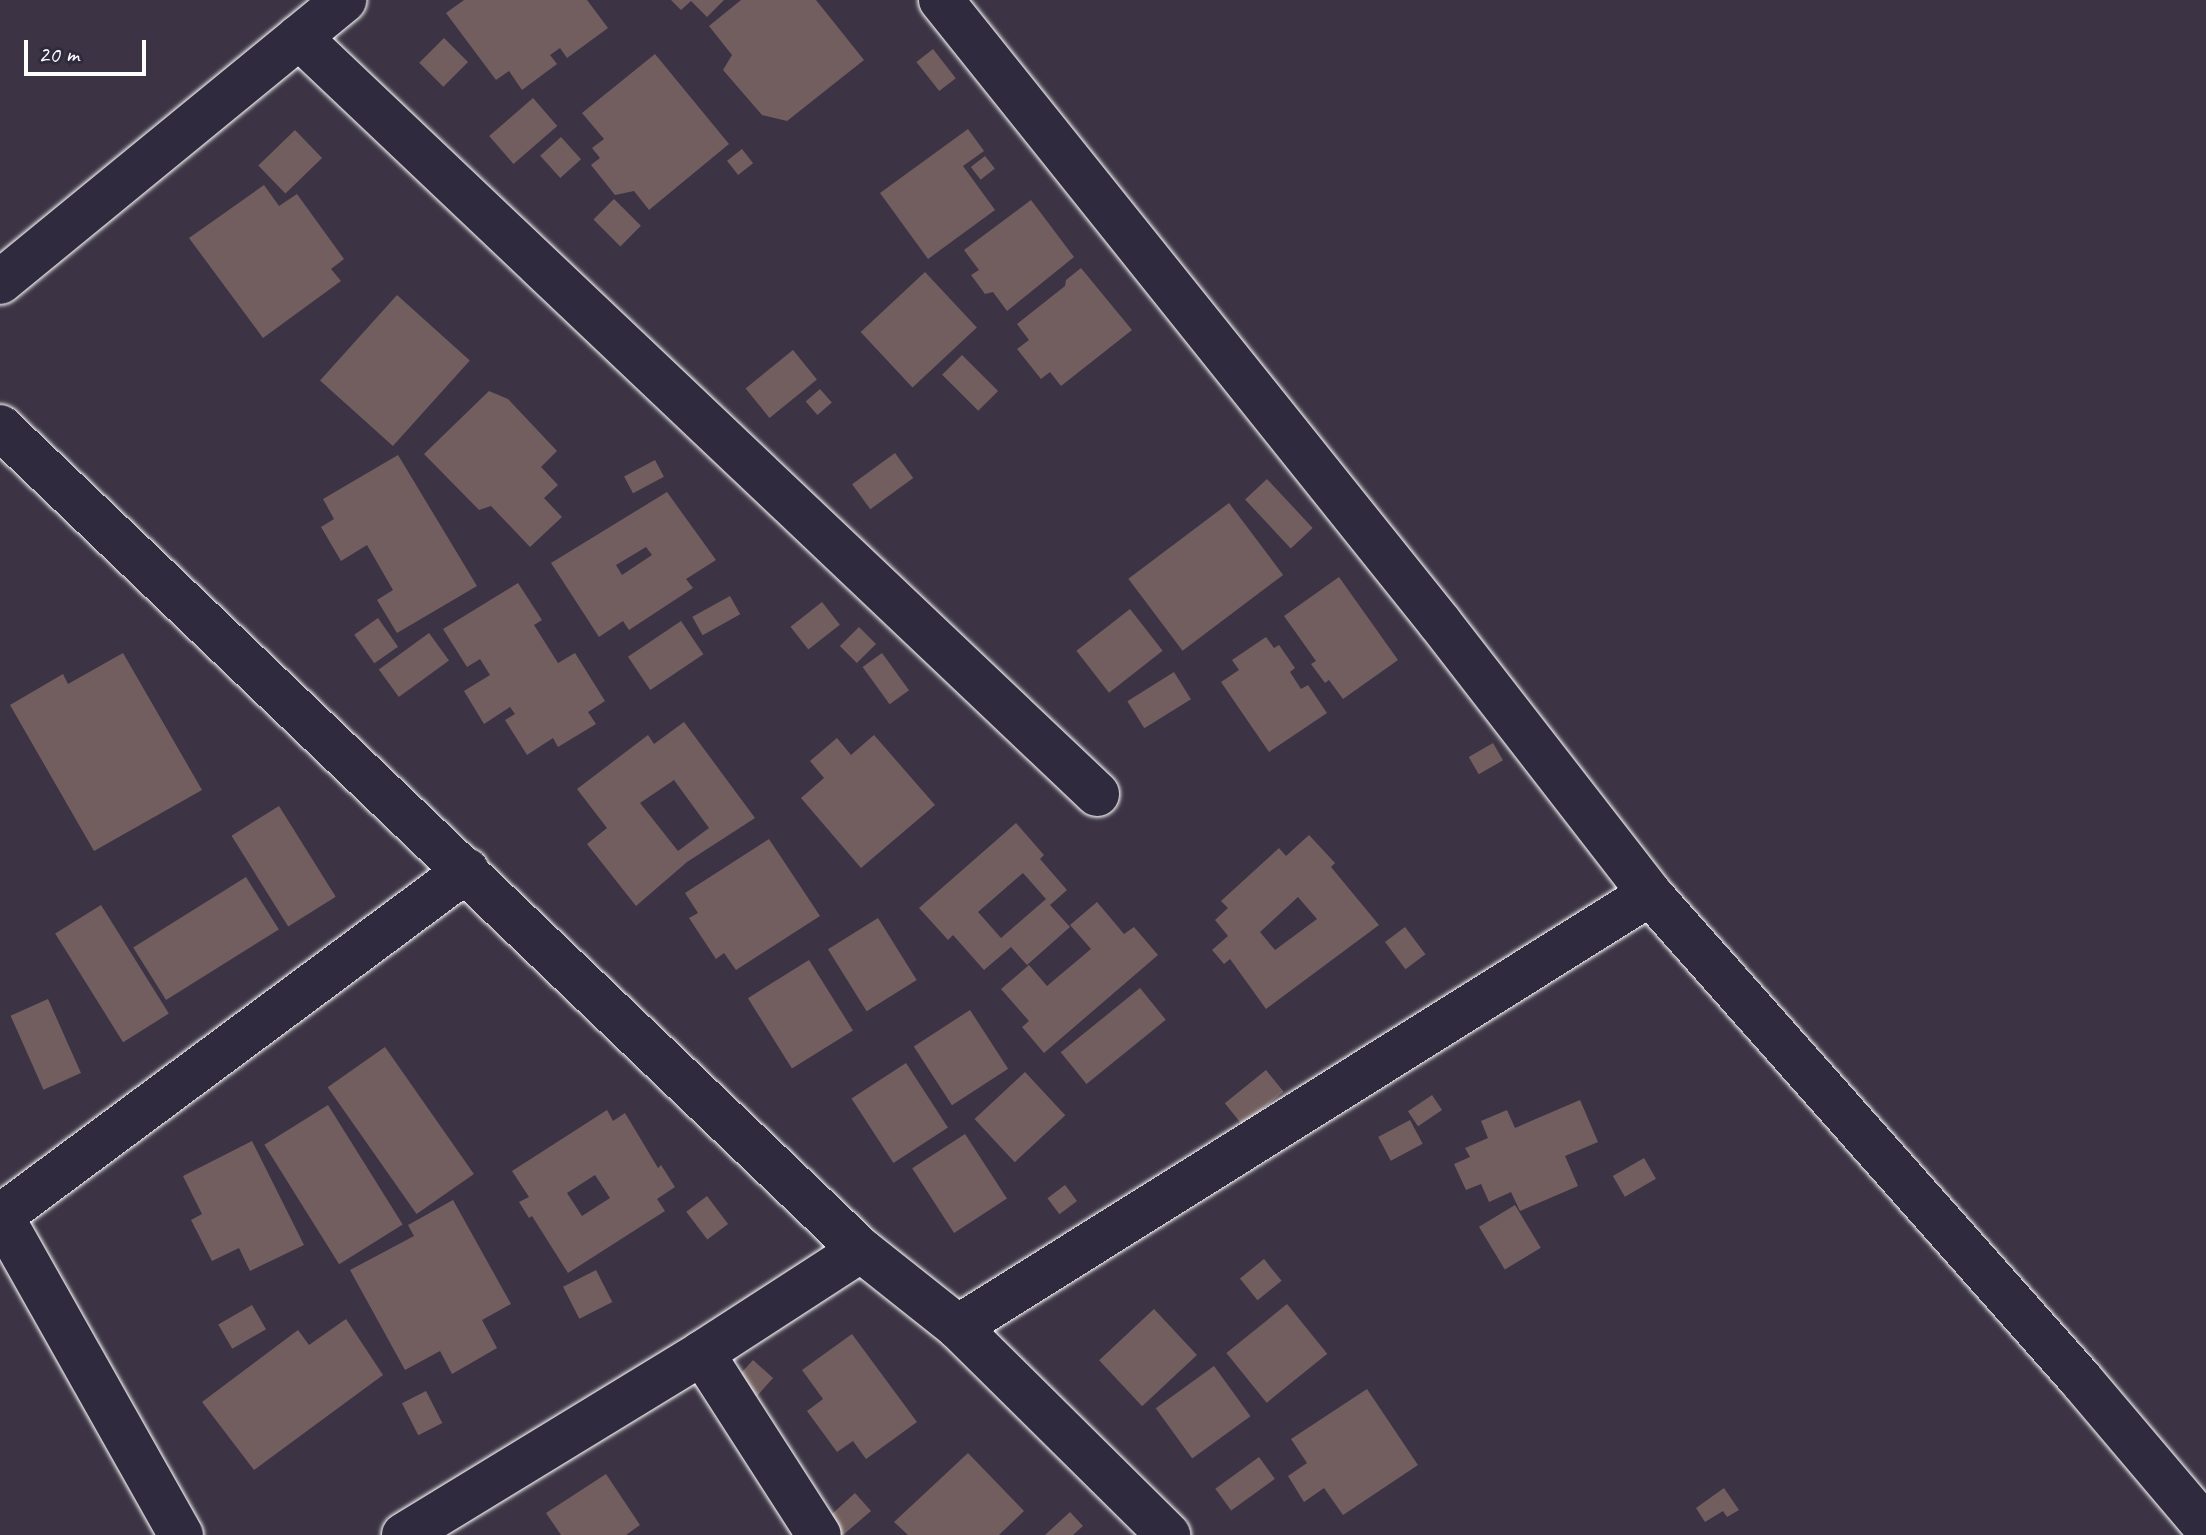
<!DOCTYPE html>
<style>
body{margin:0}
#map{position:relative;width:2206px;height:1535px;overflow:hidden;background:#3c3444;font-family:Caveat,sans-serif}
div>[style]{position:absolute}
.building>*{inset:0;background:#725e5f;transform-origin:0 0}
.roads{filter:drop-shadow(0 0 2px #fff) drop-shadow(0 0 2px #fff)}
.minor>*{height:44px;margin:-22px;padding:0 22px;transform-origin:22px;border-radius:22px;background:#2f2a3d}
span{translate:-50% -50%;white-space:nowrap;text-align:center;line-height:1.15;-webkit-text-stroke:6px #2f2a3d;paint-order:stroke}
.scale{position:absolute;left:24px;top:40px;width:122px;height:36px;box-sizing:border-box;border:4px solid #fff;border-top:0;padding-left:10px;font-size:24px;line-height:28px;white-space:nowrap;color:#fff;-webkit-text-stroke:6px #2f2a3d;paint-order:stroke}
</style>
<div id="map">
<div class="building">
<div style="clip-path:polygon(464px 0,587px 0,608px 28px,567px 58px,560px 48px,550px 55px,557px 64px,522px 90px,509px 71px,496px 80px,446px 13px)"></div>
<div style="clip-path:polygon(671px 0,724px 0,707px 17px,691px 1px,681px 10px)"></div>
<div style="clip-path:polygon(741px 0,816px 0,864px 60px,787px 121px,762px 115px,723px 70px,732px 55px,709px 26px)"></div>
<div style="left:444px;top:38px;width:34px;height:35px;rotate:45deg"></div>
<div style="left:933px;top:49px;width:37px;height:21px;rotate:52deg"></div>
<div style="clip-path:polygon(655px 54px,729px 144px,649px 210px,634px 191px,615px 195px,591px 165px,600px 158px,592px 148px,604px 139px,582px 113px)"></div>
<div style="left:533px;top:98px;width:37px;height:58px;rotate:49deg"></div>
<div style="clip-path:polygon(968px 129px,984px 151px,963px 166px,995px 210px,928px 259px,880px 193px)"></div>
<div style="left:295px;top:130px;width:39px;height:51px;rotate:46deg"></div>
<div style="left:561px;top:137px;width:30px;height:28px;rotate:48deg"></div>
<div style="left:742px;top:149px;width:18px;height:19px;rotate:52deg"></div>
<div style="left:985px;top:156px;width:16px;height:18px;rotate:52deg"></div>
<div style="clip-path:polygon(264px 185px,279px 206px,297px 194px,344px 259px,331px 269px,341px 281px,263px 338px,189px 238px)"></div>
<div style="left:614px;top:199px;width:38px;height:29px;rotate:45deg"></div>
<div style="clip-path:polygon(1031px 200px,1074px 257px,1007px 311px,993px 292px,985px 294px,971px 275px,979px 270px,964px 250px)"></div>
<div style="clip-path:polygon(1081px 268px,1132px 330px,1061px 386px,1050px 372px,1041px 379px,1017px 349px,1029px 340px,1017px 324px,1065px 286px,1066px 280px)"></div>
<div style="left:925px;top:272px;width:76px;height:88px;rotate:47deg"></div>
<div style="left:397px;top:295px;width:98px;height:115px;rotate:42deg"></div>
<div style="left:793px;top:350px;width:38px;height:61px;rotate:51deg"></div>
<div style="left:962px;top:355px;width:51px;height:28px;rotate:45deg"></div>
<div style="left:820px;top:389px;width:18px;height:19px;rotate:49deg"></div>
<div style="clip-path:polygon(489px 391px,508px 399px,557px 451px,541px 467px,558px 485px,544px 498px,562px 517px,530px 547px,491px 506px,479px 510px,424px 454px)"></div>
<div style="left:895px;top:453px;width:31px;height:53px;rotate:54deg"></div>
<div style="clip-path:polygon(398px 455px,477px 586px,397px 633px,377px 600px,393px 590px,367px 545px,341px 561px,321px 527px,334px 519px,323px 499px)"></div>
<div style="left:655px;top:460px;width:19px;height:35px;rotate:62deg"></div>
<div style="left:1267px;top:479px;width:67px;height:30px;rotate:47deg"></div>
<div style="clip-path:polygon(evenodd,667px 492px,716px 560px,686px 579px,693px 588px,629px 630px,623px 621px,599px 637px,551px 563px,667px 492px,646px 547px,652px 555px,622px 575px,616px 565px,646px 547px)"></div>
<div style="left:1229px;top:503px;width:90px;height:126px;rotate:53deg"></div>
<div style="clip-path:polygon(1339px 577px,1398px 660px,1343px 699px,1329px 680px,1325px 683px,1311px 664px,1316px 661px,1284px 616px)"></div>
<div style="clip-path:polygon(518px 583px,542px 620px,534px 625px,558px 663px,575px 653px,605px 701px,588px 712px,596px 724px,558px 747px,553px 738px,527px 755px,505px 720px,515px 714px,510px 707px,484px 724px,464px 691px,490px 675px,480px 659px,467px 667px,443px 629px)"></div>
<div style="left:730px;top:596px;width:21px;height:43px;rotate:61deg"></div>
<div style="left:822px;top:602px;width:29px;height:40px;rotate:52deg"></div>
<div style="left:1130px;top:609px;width:53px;height:68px;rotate:52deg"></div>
<div style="left:378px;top:618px;width:35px;height:29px;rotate:55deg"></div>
<div style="left:681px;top:621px;width:40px;height:64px;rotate:56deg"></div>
<div style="left:859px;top:627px;width:24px;height:27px;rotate:45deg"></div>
<div style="left:429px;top:633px;width:34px;height:62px;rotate:54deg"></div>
<div style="clip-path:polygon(1266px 637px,1274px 648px,1279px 645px,1295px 668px,1290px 672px,1301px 689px,1308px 685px,1327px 713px,1269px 752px,1221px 682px,1239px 670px,1232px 660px)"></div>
<div style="clip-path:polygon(123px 653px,202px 790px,94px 851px,10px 705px,63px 674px,68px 684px)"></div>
<div style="left:882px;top:653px;width:46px;height:24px;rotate:54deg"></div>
<div style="left:1174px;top:672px;width:32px;height:55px;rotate:58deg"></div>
<div style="clip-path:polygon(evenodd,684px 722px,755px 818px,687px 862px,636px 906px,587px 844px,607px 828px,577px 789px,648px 735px,654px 744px,684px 722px,674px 780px,709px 828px,678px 851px,640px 803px,674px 780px)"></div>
<div style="clip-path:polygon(874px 735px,935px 805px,861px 868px,801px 798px,824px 778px,810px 761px,837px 738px,851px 755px)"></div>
<div style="left:1493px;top:743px;width:20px;height:28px;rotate:60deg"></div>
<div style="left:279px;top:806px;width:107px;height:56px;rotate:58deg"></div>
<div style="clip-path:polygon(evenodd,1016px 823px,1044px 855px,1040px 859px,1067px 890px,1050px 905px,1070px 927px,1027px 965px,1011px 947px,984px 970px,953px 935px,948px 940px,919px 908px,1016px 823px,1023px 873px,1046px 899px,1001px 938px,978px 912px,1023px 873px)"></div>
<div style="clip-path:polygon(evenodd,1309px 835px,1335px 863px,1331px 867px,1379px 925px,1266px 1009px,1230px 959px,1224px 964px,1212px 950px,1228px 936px,1215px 920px,1228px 908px,1221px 901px,1279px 848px,1286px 856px,1309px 835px,1298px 897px,1317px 919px,1275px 950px,1260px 932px,1298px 897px)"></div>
<div style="clip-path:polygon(769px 839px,820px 916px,736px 970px,724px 953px,716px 959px,689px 918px,698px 913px,685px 893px)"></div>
<div style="left:246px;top:877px;width:62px;height:133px;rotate:58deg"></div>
<div style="clip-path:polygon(1097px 902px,1124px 934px,1134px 927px,1158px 955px,1044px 1053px,1022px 1027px,1029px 1021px,1001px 989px,1029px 965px,1047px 986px,1091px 949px,1070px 925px)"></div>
<div style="left:101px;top:905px;width:128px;height:54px;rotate:58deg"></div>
<div style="left:878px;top:918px;width:73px;height:59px;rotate:58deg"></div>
<div style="left:1405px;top:927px;width:34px;height:25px;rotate:53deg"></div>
<div style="left:809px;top:960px;width:83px;height:72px;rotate:58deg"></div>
<div style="left:1140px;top:988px;width:41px;height:102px;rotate:51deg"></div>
<div style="left:48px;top:999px;width:81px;height:41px;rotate:66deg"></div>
<div style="left:970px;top:1010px;width:70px;height:67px;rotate:57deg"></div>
<div style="left:385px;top:1047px;width:155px;height:70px;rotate:55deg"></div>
<div style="left:906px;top:1063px;width:77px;height:65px;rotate:57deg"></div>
<div style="left:1266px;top:1070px;width:28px;height:53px;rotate:51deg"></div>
<div style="left:1025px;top:1072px;width:59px;height:69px;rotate:47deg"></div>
<div style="left:1432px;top:1095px;width:18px;height:29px;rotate:56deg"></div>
<div style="clip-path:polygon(1580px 1100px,1598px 1142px,1565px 1156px,1578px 1186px,1520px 1211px,1511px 1192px,1489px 1202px,1481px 1184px,1466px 1190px,1454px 1164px,1470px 1157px,1465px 1148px,1488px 1138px,1481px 1121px,1507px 1110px,1515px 1128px)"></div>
<div style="left:328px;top:1105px;width:141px;height:75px;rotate:58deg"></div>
<div style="clip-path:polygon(evenodd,607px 1110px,613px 1121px,625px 1113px,658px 1168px,661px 1165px,675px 1187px,657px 1199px,665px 1211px,568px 1273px,532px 1216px,529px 1218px,519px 1202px,529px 1197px,512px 1171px,607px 1110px,595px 1175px,610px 1198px,582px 1216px,567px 1193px,595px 1175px)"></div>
<div style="left:1410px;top:1120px;width:27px;height:36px;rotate:62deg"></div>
<div style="left:965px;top:1134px;width:77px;height:63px;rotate:57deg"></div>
<div style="clip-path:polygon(252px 1141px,304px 1245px,250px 1271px,239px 1248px,212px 1261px,191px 1220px,202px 1214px,183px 1176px)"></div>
<div style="left:1644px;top:1158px;width:24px;height:36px;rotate:60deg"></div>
<div style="left:1065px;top:1185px;width:20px;height:22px;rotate:53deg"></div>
<div style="left:707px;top:1196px;width:35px;height:26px;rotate:53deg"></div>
<div style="clip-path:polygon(453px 1200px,511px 1304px,482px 1320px,497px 1348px,452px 1374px,440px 1351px,405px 1370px,350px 1270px,414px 1236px,408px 1225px)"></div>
<div style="left:1515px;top:1205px;width:50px;height:42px;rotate:59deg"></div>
<div style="left:1264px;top:1259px;width:28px;height:31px;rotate:51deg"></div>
<div style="left:596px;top:1270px;width:36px;height:37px;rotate:63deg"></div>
<div style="left:1287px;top:1304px;width:64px;height:78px;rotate:51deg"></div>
<div style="left:252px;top:1305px;width:28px;height:39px;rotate:60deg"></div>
<div style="left:1154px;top:1309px;width:63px;height:75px;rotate:47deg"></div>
<div style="clip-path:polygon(346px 1319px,383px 1375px,254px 1470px,202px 1402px,298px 1330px,309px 1345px)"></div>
<div style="clip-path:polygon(852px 1334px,917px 1422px,866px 1459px,853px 1441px,837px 1452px,807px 1411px,823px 1399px,802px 1370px)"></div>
<div style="left:753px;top:1360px;width:27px;height:26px;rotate:42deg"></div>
<div style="left:1214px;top:1366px;width:62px;height:72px;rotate:54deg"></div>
<div style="clip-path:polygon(1367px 1389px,1418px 1465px,1343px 1515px,1324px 1488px,1304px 1502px,1288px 1476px,1307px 1463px,1291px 1439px)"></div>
<div style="left:426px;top:1391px;width:36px;height:27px;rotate:63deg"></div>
<div style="clip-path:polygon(968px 1453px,1024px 1511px,999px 1535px,908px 1535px,894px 1522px)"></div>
<div style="left:1259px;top:1457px;width:27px;height:54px;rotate:54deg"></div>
<div style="clip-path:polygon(606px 1474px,640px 1525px,626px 1535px,561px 1535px,546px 1513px)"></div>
<div style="clip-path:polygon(1724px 1488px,1739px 1510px,1727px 1517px,1723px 1511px,1705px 1522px,1696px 1508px)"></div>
<div style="clip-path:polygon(855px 1493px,871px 1511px,843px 1535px,831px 1535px,821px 1524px)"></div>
<div style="clip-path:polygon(1070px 1512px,1083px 1526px,1073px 1535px,1045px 1535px)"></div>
</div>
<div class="roads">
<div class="minor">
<div style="left:941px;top:0;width:798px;rotate:51.31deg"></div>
<div style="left:1440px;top:623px;width:343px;rotate:52.2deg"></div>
<div style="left:1650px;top:894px;width:651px;rotate:48.42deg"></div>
<div style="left:2082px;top:1381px;width:192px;rotate:49.7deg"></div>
<div style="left:299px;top:37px;width:1100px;rotate:43.49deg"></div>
<div style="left:0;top:282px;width:445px;rotate:-39.3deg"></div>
<div style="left:0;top:427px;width:1191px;rotate:43.71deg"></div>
<div style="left:861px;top:1250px;width:124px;rotate:38.4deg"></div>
<div style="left:958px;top:1327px;width:296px;rotate:44.7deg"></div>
<div style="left:0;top:1214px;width:369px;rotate:60.6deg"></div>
<div style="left:1px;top:1216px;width:580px;rotate:-36.59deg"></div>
<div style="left:958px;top:1327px;width:816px;rotate:-32.04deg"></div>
<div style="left:702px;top:1353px;width:216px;rotate:57.3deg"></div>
<div style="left:404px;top:1535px;width:349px;rotate:-31.4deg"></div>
<div style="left:702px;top:1353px;width:189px;rotate:-32.9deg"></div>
</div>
</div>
<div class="scale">20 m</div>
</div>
